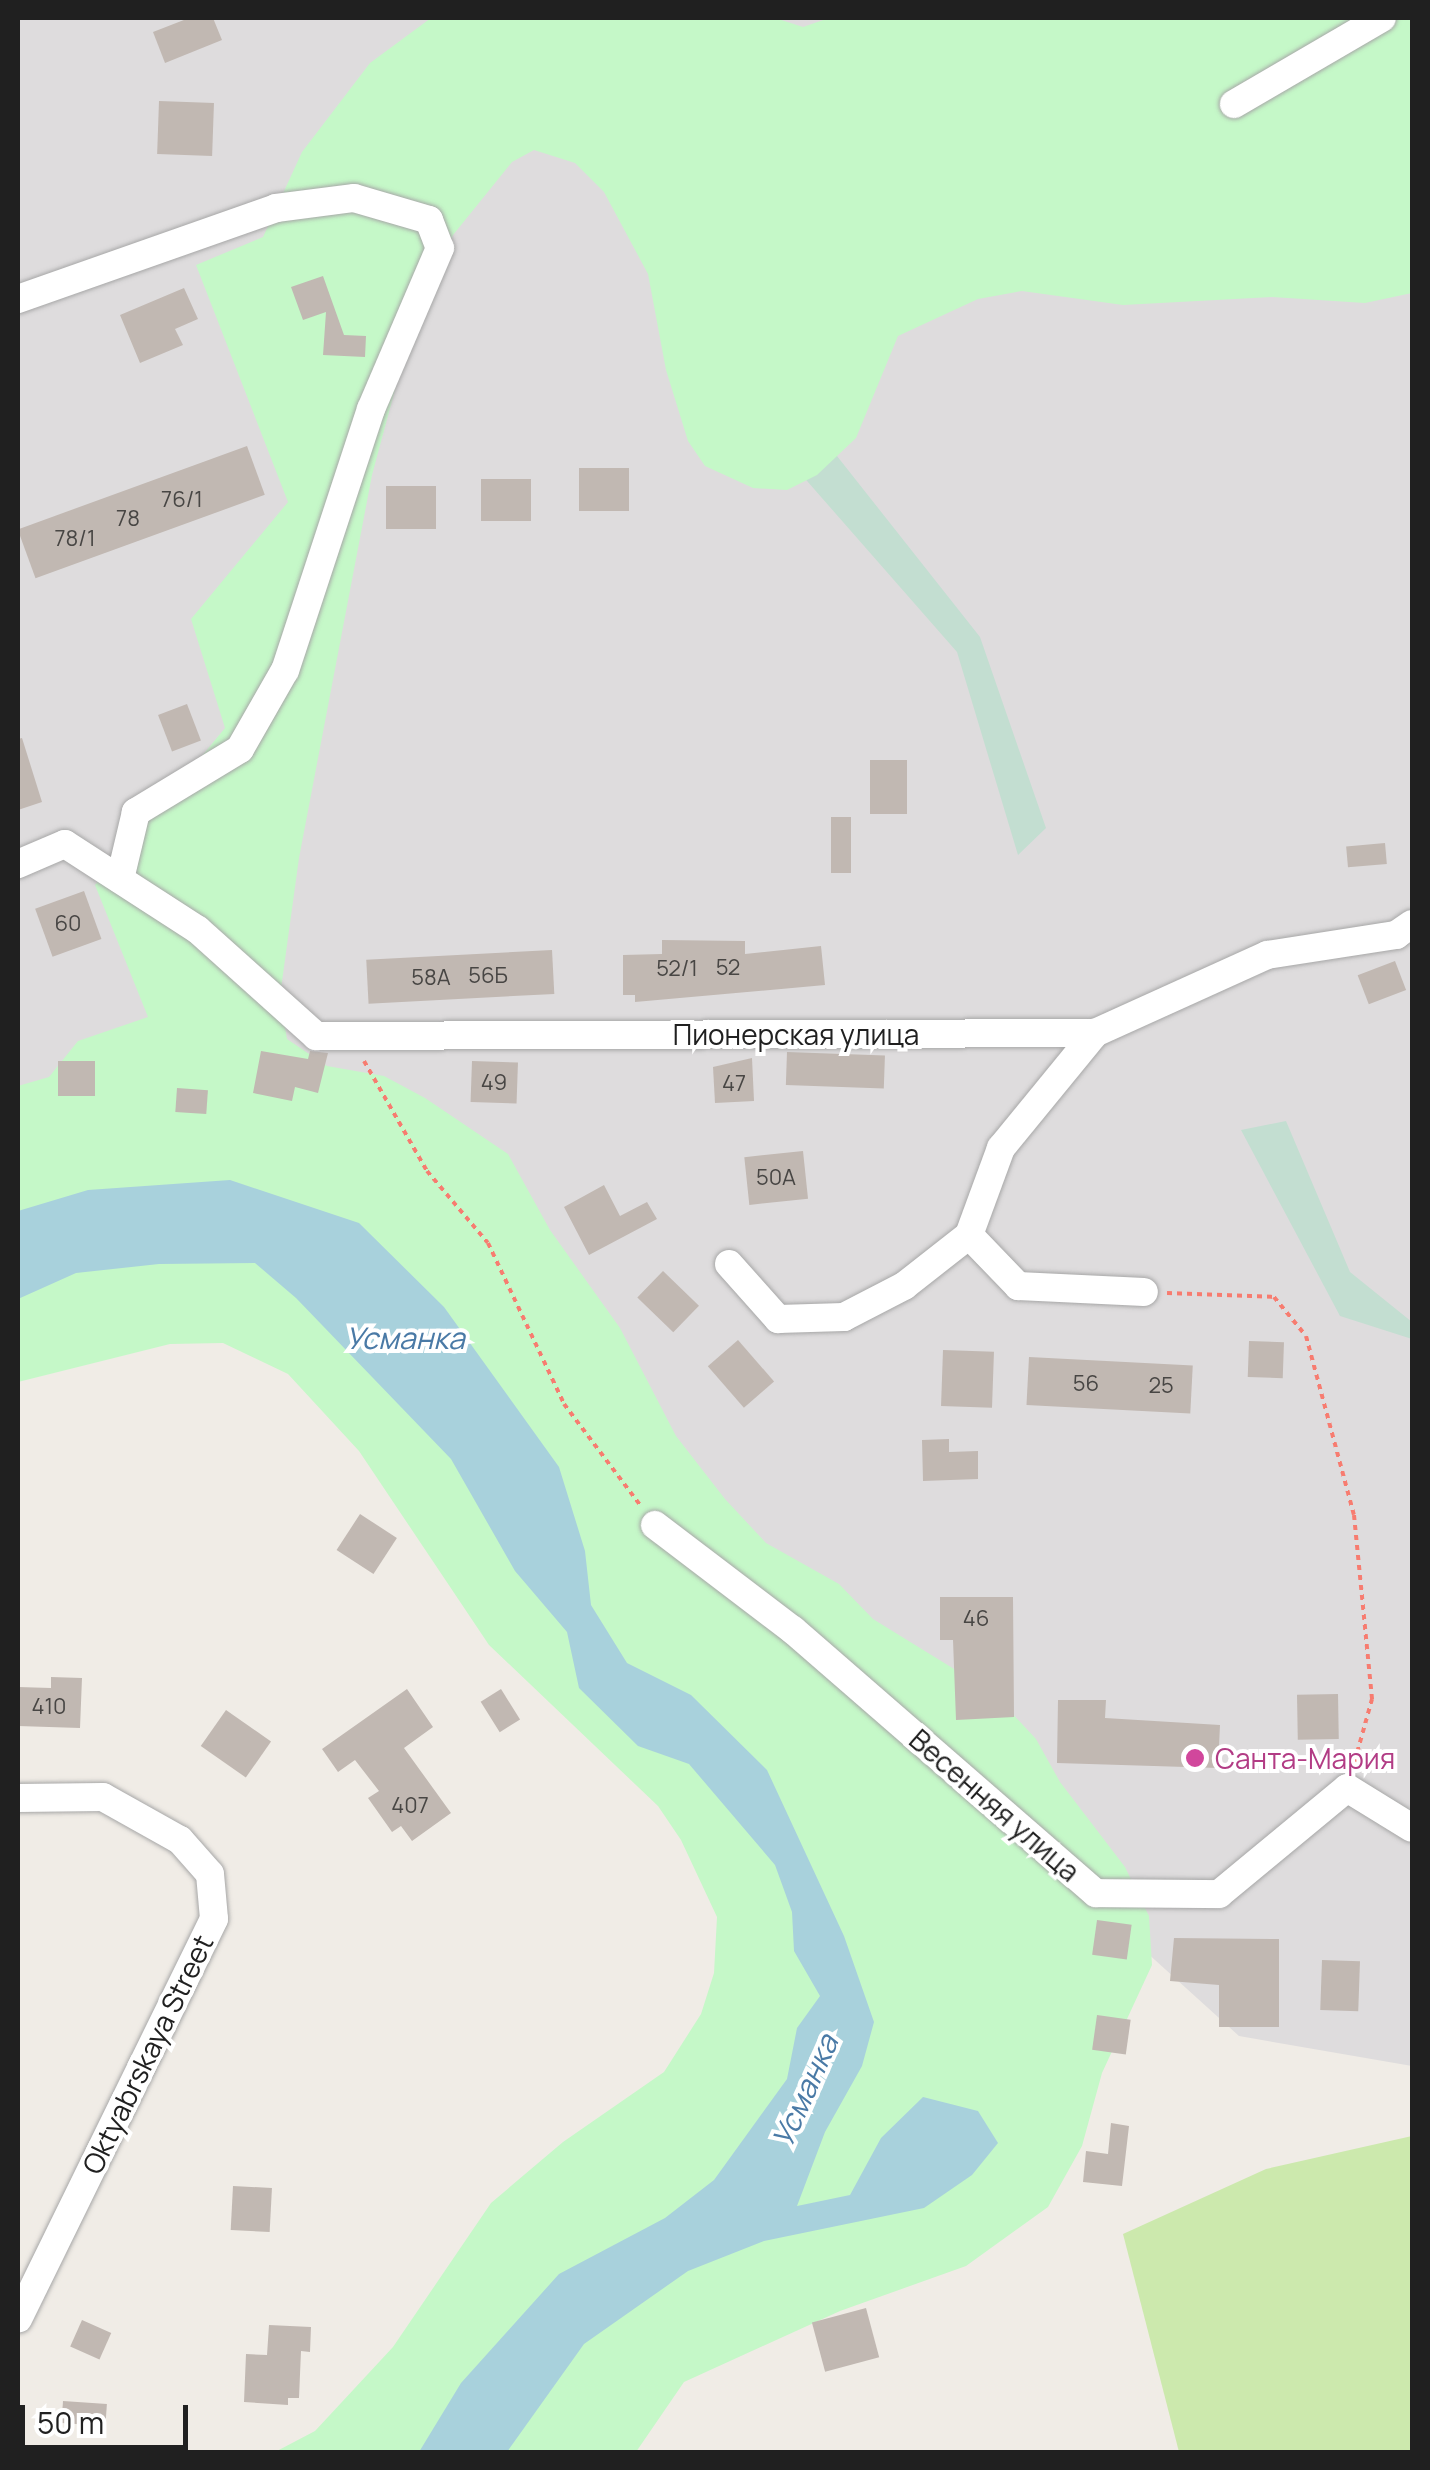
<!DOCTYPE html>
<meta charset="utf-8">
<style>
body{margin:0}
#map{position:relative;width:1430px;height:2470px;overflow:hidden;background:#f0ece6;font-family:Manrope,sans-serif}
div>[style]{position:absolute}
.residential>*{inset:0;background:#dedcdd}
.grass>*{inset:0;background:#cce9ad}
.wetland>*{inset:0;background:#c3ded1}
.park>*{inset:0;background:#c5f8c8}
.water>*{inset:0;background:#a8d1dc}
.building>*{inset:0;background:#c1b8b2;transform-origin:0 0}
.path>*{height:4px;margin-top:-2px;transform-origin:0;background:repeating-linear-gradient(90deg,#f77c70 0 5px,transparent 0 10px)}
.roads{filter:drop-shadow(0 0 2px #a7a7a7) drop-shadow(0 0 2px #a7a7a7)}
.minor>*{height:28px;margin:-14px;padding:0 14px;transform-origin:14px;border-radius:14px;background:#fff}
.dots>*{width:28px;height:28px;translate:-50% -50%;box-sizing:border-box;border:5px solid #fff;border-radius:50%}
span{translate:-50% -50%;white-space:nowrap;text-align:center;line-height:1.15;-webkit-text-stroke:8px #fff;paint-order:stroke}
.number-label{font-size:22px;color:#484644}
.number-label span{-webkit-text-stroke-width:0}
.street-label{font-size:28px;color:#202020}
.hotel-label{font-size:28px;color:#b23c85}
.left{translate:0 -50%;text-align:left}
.water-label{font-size:30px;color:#4a7aa6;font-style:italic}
.frame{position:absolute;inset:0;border:20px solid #202020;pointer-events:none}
.scale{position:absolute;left:20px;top:2405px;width:168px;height:45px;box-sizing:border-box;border:5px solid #202020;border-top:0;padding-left:12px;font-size:30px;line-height:35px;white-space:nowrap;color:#202020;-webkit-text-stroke:8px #fff;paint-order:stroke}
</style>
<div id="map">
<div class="residential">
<div style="clip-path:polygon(18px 18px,1412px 18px,1412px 2066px,1239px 2036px,799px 1638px,18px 1199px)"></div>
</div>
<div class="grass">
<div style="clip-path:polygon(1412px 2136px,1412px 2452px,1179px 2452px,1123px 2234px,1266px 2169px)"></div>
</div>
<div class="wetland">
<div style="clip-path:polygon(818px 432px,980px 637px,1046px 828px,1018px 855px,957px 652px,779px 449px)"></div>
<div style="clip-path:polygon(1286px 1121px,1350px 1272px,1412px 1322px,1412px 1339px,1340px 1316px,1241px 1130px)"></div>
</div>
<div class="park">
<div style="clip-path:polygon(431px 18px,775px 18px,803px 27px,829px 18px,1412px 18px,1412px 293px,1365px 303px,1272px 297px,1123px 305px,1022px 291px,978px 299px,898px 336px,856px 438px,817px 475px,787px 490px,753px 488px,705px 466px,688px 441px,666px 370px,648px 274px,604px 192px,575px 163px,534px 150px,512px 162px,453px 235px,406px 349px,372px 475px,299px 858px,280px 996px,287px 1039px,327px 1066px,384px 1076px,425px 1098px,508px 1154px,550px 1230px,620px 1328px,676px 1436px,725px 1499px,766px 1543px,839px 1584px,873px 1619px,993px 1693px,1036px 1739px,1060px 1782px,1125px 1867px,1149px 1916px,1152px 1965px,1102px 2073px,1082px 2146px,1048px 2207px,966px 2266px,840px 2311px,684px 2382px,636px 2452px,275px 2452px,315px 2431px,393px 2347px,491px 2203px,563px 2142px,664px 2072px,701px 2014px,714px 1973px,717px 1917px,681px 1840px,658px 1806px,489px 1645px,359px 1451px,288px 1374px,223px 1343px,170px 1344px,18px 1382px,18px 1086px,49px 1077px,78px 1041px,148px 1017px,95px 885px,225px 728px,191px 619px,288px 502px,196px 265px,263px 237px,302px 152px,370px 63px)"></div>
</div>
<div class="water">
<div style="clip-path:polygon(230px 1180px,359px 1223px,444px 1307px,559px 1467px,585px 1551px,591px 1605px,627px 1663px,691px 1695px,767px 1770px,844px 1936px,874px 2022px,862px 2066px,825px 2132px,797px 2206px,850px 2195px,881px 2138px,923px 2097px,978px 2111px,998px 2143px,972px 2175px,924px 2208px,764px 2241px,688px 2271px,584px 2344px,507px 2452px,419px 2452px,461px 2383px,559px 2274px,665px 2218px,714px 2180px,787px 2079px,797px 2028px,820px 1996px,794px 1951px,792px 1912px,775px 1865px,689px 1764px,638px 1746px,579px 1688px,567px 1632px,515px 1571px,451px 1459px,296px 1298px,255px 1263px,159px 1264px,76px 1273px,18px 1299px,18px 1211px,88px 1190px)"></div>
</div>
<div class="building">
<div style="clip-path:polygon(189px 18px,213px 18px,222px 40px,165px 63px,153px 32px)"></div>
<div style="left:159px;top:101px;width:55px;height:53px;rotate:2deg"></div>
<div style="clip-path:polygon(323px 276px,344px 335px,366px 336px,365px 357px,323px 355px,326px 312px,303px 320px,291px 287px)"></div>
<div style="clip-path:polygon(184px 288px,198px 319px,175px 329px,183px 345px,140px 363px,120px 315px)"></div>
<div style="left:247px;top:446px;width:52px;height:244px;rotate:70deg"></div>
<div style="left:579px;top:468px;width:50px;height:43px"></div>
<div style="left:531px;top:479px;width:42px;height:50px;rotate:90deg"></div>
<div style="left:436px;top:486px;width:43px;height:50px;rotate:90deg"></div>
<div style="left:187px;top:704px;width:39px;height:31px;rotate:69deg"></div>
<div style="clip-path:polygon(22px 738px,42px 802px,18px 810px,18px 739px)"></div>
<div style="left:870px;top:760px;width:37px;height:54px"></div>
<div style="left:831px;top:817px;width:20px;height:56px"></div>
<div style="left:1385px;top:843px;width:21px;height:39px;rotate:85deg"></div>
<div style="left:84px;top:891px;width:51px;height:52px;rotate:70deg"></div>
<div style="clip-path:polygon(662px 940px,745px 941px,745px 954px,821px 946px,825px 985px,635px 1002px,635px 995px,623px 995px,623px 955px,662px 954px)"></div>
<div style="left:552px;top:950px;width:44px;height:186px;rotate:87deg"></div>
<div style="left:1395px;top:961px;width:31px;height:40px;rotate:69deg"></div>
<div style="clip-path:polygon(261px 1051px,308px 1059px,310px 1051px,328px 1053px,318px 1093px,295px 1087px,292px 1101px,253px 1093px)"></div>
<div style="left:787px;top:1052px;width:98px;height:33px;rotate:2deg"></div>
<div style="clip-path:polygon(752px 1058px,754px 1101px,715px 1103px,713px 1067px)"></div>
<div style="left:58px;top:1061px;width:37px;height:35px"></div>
<div style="left:472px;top:1061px;width:46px;height:41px;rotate:2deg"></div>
<div style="left:177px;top:1088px;width:31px;height:24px;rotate:4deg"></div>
<div style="left:803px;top:1151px;width:48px;height:59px;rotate:84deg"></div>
<div style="clip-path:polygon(604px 1185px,620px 1216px,647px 1202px,657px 1219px,589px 1255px,564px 1207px)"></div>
<div style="left:663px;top:1271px;width:50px;height:37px;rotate:44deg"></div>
<div style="left:738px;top:1340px;width:55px;height:40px;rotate:49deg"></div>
<div style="left:1249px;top:1341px;width:35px;height:36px;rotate:2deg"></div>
<div style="left:943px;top:1350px;width:51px;height:56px;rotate:2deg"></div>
<div style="left:1029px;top:1357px;width:164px;height:48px;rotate:3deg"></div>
<div style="clip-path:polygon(949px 1439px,949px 1452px,978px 1451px,978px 1479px,923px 1481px,922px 1440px)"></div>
<div style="left:360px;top:1514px;width:44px;height:43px;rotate:33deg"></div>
<div style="clip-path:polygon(940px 1597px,1013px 1597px,1014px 1717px,956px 1720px,953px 1640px,940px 1640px)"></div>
<div style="clip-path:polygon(51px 1677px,82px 1678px,80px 1728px,18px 1726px,18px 1687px,51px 1688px)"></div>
<div style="clip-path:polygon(407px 1689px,433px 1727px,404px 1748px,451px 1813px,412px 1841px,401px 1826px,392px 1832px,368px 1798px,379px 1791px,355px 1760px,338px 1772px,322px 1749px)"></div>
<div style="left:501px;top:1689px;width:36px;height:24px;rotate:58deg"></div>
<div style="left:1338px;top:1694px;width:45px;height:41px;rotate:89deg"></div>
<div style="clip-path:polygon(1058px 1700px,1106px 1700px,1105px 1718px,1220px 1725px,1218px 1768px,1057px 1763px)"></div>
<div style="left:226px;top:1710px;width:55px;height:44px;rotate:35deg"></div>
<div style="left:1097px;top:1920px;width:35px;height:35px;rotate:8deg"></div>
<div style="clip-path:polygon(1174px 1938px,1279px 1939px,1279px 2027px,1219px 2027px,1219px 1985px,1170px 1981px)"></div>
<div style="left:1322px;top:1960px;width:38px;height:50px;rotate:2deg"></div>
<div style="left:1097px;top:2015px;width:34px;height:35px;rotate:8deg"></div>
<div style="clip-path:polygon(1111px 2123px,1129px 2126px,1122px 2186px,1083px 2182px,1086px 2151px,1108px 2154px)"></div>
<div style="left:233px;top:2186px;width:39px;height:44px;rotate:3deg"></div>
<div style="left:866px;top:2308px;width:51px;height:56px;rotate:75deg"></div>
<div style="left:82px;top:2320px;width:32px;height:29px;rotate:24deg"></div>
<div style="clip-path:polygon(269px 2325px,311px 2327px,310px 2352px,301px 2351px,299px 2398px,288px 2398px,288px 2405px,244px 2402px,246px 2354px,267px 2355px)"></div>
<div style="left:63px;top:2401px;width:44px;height:22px;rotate:4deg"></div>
</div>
<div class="path">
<div style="left:364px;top:1061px;width:127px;rotate:60.2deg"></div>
<div style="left:427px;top:1171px;width:94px;rotate:49.7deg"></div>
<div style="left:488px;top:1243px;width:178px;rotate:64.7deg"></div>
<div style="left:564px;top:1404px;width:126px;rotate:53deg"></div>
<div style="left:1167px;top:1293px;width:107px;rotate:2.1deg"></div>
<div style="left:1274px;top:1297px;width:50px;rotate:50.6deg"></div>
<div style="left:1306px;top:1336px;width:185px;rotate:75deg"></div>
<div style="left:1354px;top:1515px;width:185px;rotate:84.4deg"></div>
<div style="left:1372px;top:1699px;width:67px;rotate:105.5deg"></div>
</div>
<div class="roads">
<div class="minor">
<div style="left:1234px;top:104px;width:171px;rotate:-30.2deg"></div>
<div style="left:18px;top:299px;width:274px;rotate:-19.4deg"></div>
<div style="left:276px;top:208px;width:79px;rotate:-7.3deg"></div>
<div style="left:354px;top:198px;width:78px;rotate:16.3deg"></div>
<div style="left:429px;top:220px;width:30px;rotate:69deg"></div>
<div style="left:440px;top:248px;width:175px;rotate:113.2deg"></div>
<div style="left:371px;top:409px;width:275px;rotate:108.2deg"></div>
<div style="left:285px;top:670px;width:91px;rotate:119.7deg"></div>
<div style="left:240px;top:749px;width:122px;rotate:148.8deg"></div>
<div style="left:136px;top:812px;width:69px;rotate:103.4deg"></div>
<div style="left:18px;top:864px;width:51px;rotate:-23.1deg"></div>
<div style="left:65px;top:844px;width:158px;rotate:32.9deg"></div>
<div style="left:198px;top:930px;width:159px;rotate:41.9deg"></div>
<div style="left:316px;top:1036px;width:779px;rotate:-0.22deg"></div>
<div style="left:1095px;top:1033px;width:189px;rotate:-24.4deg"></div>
<div style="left:1267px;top:955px;width:131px;rotate:-8.8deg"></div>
<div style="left:1396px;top:935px;width:19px;rotate:-35deg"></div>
<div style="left:969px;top:1235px;width:71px;rotate:46.1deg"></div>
<div style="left:1018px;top:1286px;width:126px;rotate:2.7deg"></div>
<div style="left:729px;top:1264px;width:74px;rotate:48.3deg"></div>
<div style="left:778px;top:1319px;width:66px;rotate:-1.7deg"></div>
<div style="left:844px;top:1317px;width:68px;rotate:-27.3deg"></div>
<div style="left:904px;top:1286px;width:83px;rotate:-38.1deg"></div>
<div style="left:969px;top:1235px;width:93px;rotate:-69.8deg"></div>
<div style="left:1001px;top:1148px;width:149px;rotate:-50.7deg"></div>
<div style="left:655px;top:1525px;width:173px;rotate:37.3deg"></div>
<div style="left:793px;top:1630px;width:401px;rotate:41deg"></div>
<div style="left:1096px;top:1893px;width:123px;rotate:0.5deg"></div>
<div style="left:1219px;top:1894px;width:166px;rotate:-39.6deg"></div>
<div style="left:1347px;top:1788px;width:76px;rotate:31.6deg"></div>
<div style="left:18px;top:1798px;width:85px;rotate:-0.7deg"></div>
<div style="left:103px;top:1797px;width:88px;rotate:29.2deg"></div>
<div style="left:180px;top:1840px;width:45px;rotate:48.6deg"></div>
<div style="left:210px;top:1874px;width:45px;rotate:84.9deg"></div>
<div style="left:214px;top:1919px;width:445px;rotate:116.1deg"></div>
</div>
</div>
<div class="dots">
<div style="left:1195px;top:1758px;background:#d1479c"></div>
</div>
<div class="number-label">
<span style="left:182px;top:500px">76/1</span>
<span style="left:128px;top:519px">78</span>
<span style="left:75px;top:539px">78/1</span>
<span style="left:68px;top:924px">60</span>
<span style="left:728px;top:968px">52</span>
<span style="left:677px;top:969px">52/1</span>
<span style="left:488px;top:976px">56Б</span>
<span style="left:431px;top:978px">58А</span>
<span style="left:494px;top:1083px">49</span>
<span style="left:734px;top:1084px">47</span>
<span style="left:776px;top:1178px">50А</span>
<span style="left:1086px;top:1384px">56</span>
<span style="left:1161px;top:1386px">25</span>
<span style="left:976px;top:1619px">46</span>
<span style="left:49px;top:1707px">410</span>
<span style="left:410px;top:1806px">407</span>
</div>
<div class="street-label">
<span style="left:796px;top:1034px">Пионерская улица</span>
<span style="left:995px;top:1805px;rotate:41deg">Весенняя улица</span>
<span style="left:147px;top:2054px;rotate:-64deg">Oktyabrskaya Street</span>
</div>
<div class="hotel-label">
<span class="left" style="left:1215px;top:1758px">Санта-Мария</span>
</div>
<div class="water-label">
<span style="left:405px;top:1338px">Усманка</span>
<span style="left:805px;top:2091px;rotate:-66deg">Усманка</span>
</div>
<div class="frame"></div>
<div class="scale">50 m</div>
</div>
